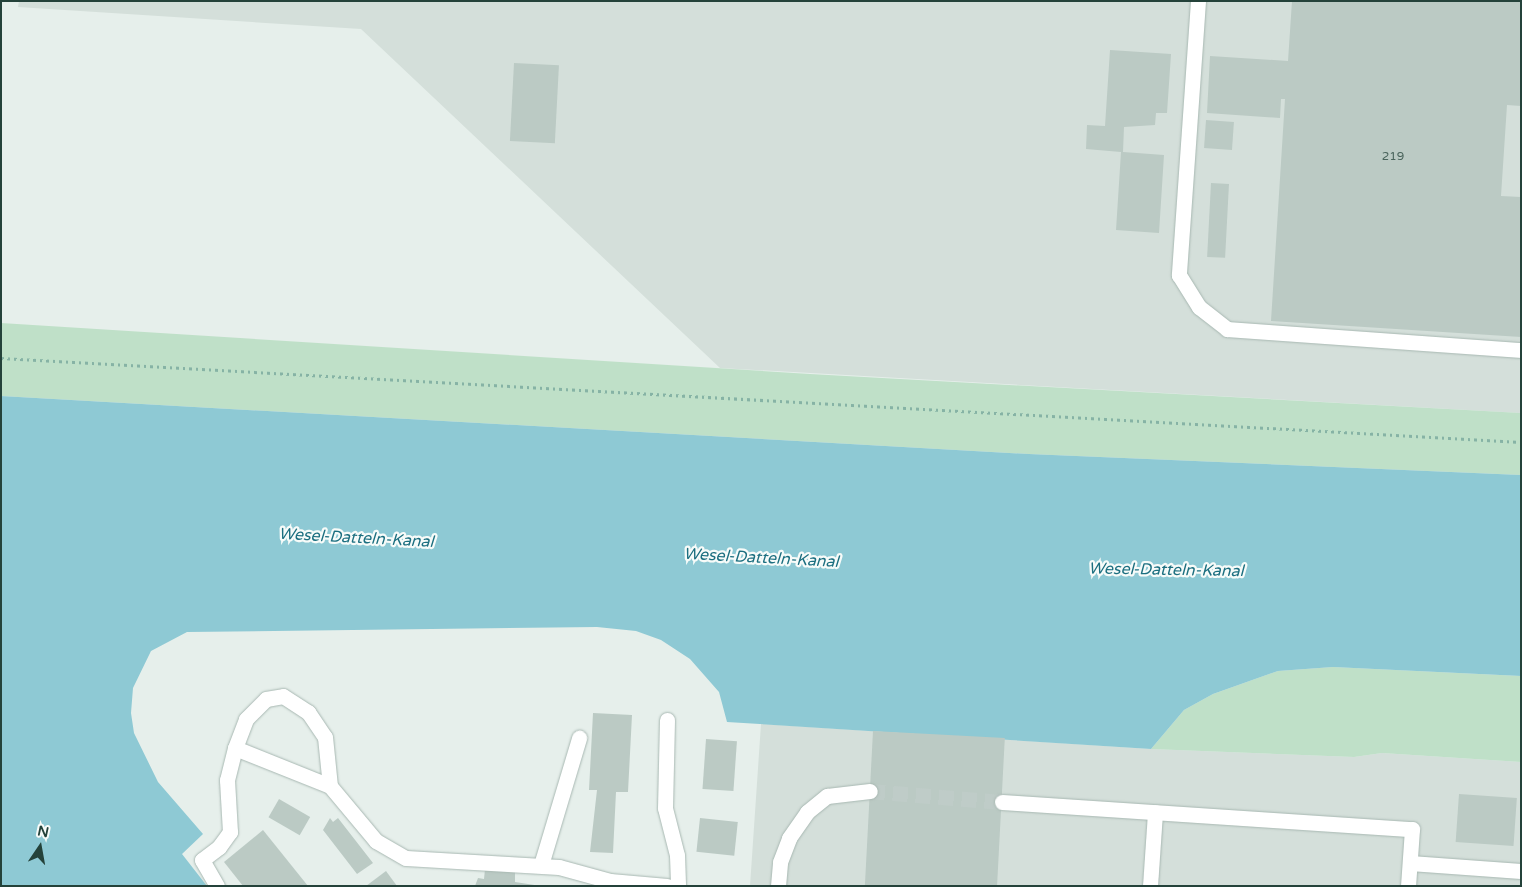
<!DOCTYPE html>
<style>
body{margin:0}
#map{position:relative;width:1522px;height:887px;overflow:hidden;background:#e6efeb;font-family:"Varela Round",sans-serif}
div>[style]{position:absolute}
.built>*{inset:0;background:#d4dfda}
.green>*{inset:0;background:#bfe0c8}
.water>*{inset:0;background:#8ec9d4}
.building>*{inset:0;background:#bbcac4;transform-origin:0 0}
.minor-tunnel>*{height:15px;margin-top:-7.5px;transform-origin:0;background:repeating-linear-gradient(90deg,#bfccc8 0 15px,transparent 0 23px)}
.path>*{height:3px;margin-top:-1.5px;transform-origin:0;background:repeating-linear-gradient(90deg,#86b3a5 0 2.5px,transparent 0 6.5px)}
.roads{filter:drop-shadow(0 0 1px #a8b8b2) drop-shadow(0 0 1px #a8b8b2)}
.minor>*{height:15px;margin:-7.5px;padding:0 7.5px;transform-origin:7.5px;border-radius:7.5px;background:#fff}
span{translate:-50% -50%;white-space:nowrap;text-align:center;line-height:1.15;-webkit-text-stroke:4.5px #f7fbf9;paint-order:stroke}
.number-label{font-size:12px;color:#4a645c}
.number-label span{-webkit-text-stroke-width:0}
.water-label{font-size:16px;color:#1c6f80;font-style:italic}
.frame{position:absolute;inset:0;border:2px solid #24423a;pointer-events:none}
.north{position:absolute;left:15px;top:822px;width:50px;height:50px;-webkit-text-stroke:4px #f7fbf9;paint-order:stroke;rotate:12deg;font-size:14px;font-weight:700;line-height:20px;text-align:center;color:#24423a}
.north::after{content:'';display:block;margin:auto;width:18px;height:22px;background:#24423a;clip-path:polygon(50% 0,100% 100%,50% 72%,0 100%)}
</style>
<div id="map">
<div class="built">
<div style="clip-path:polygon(19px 1px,1521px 1px,1521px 413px,720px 368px,361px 29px,18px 7px)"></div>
<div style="clip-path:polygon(761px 724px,1151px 749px,1354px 757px,1382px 753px,1521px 762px,1521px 886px,750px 886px)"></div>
</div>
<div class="green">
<div style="clip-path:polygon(1px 323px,810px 374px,1521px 413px,1521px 475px,1029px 454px,1px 396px)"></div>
<div style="clip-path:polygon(1333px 667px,1521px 676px,1521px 762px,1382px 753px,1354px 757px,1151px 749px,1184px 710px,1213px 694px,1278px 671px)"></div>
</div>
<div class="water">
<div style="clip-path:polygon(1px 396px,1029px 454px,1521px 475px,1521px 676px,1333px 667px,1278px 671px,1213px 694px,1184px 710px,1151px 749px,727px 722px,719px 692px,690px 659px,661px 640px,636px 631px,597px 627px,187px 632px,151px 651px,133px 688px,131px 713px,134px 733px,158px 782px,203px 834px,182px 854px,207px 886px,1px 886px)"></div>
</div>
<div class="building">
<div style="clip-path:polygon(1292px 1px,1521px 1px,1521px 106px,1507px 105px,1501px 196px,1521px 197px,1521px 337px,1271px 321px,1285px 99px,1281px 99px,1280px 118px,1207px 113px,1210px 56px,1288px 61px)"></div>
<div style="clip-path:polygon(1110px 50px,1171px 54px,1167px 113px,1156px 113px,1155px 125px,1124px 127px,1123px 152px,1164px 155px,1159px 233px,1116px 230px,1121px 152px,1086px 149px,1087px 125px,1105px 126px)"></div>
<div style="left:514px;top:63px;width:45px;height:78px;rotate:3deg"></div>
<div style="left:1206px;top:120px;width:28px;height:28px;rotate:4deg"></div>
<div style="left:1211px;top:183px;width:18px;height:74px;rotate:3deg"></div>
<div style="clip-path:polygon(593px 713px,632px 715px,628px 792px,616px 792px,613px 853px,590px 852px,597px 790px,589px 790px)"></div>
<div style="left:873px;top:731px;width:132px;height:155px;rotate:3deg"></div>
<div style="left:706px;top:739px;width:31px;height:50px;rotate:4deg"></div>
<div style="left:1459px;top:794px;width:58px;height:48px;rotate:4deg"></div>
<div style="left:279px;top:799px;width:36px;height:21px;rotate:30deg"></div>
<div style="clip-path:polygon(330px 818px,333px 822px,338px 818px,373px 863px,357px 874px,323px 830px)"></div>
<div style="left:700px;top:818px;width:38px;height:34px;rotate:6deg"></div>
<div style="clip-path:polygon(263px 830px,308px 886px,243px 886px,224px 862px)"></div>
<div style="clip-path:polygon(485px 869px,515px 871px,515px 882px,541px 886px,475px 886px,478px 878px,484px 879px)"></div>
<div style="clip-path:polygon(386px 871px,397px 886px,366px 886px)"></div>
</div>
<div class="minor-tunnel">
<div style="left:870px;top:791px;width:132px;rotate:4.8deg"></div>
</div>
<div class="path">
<div style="left:1px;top:358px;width:1522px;rotate:3.16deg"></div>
</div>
<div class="roads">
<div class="minor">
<div style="left:1198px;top:1px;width:275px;rotate:94deg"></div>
<div style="left:1179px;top:275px;width:38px;rotate:58deg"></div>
<div style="left:1199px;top:307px;width:36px;rotate:38deg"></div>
<div style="left:1227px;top:329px;width:295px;rotate:4.1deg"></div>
<div style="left:667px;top:720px;width:88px;rotate:91.3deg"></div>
<div style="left:665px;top:808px;width:49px;rotate:75.7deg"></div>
<div style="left:677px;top:855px;width:31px;rotate:88deg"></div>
<div style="left:235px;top:748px;width:102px;rotate:21.8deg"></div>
<div style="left:330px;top:786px;width:72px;rotate:50.1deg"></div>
<div style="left:376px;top:841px;width:34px;rotate:30deg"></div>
<div style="left:406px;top:858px;width:153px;rotate:3.4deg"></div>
<div style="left:559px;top:867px;width:53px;rotate:15.4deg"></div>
<div style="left:610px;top:881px;width:57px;rotate:5deg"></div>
<div style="left:1002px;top:802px;width:411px;rotate:3.8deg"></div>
<div style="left:1412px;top:829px;width:57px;rotate:94deg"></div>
<div style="left:1410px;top:863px;width:111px;rotate:4.1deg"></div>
<div style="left:541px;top:865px;width:133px;rotate:-73.3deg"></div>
<div style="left:217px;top:886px;width:30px;rotate:-120deg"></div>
<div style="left:202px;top:860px;width:21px;rotate:-37deg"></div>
<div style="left:219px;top:847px;width:19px;rotate:-54deg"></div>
<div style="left:230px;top:832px;width:52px;rotate:-93.3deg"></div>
<div style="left:227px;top:780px;width:33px;rotate:-76deg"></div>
<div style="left:235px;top:748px;width:31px;rotate:-69deg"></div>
<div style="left:246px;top:719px;width:28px;rotate:-45deg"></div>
<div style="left:266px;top:699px;width:17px;rotate:-10deg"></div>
<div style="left:283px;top:696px;width:30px;rotate:33deg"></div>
<div style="left:308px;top:712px;width:30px;rotate:56deg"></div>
<div style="left:325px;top:737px;width:49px;rotate:84.2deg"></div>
<div style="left:778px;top:886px;width:24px;rotate:-85deg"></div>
<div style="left:780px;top:862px;width:26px;rotate:-69deg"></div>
<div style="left:789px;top:838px;width:32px;rotate:-55deg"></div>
<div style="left:807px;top:812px;width:26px;rotate:-39deg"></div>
<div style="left:827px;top:796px;width:43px;rotate:-6.6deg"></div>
<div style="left:1150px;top:886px;width:74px;rotate:-86.1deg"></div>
</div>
</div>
<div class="number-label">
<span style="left:1393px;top:157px">219</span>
</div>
<div class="water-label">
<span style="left:356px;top:538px;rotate:3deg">Wesel-Datteln-Kanal</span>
<span style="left:761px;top:558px;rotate:3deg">Wesel-Datteln-Kanal</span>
<span style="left:1166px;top:570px;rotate:1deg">Wesel-Datteln-Kanal</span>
</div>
<div class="frame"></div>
<div class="north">N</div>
</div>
